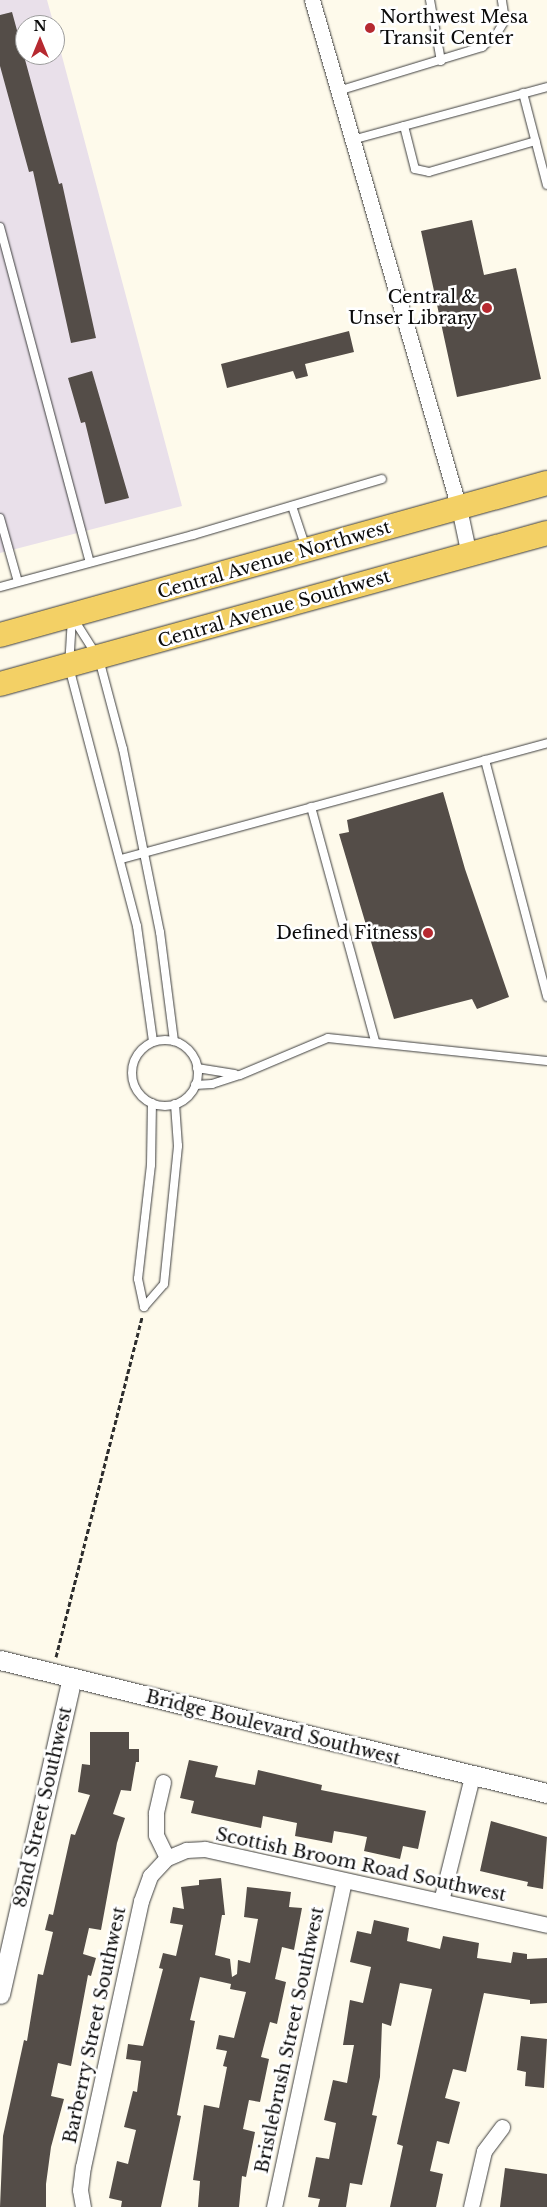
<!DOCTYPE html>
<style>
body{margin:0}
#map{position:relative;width:547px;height:2207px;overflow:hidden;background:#fefaeb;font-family:"Libre Baskerville",serif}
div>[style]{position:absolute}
.industrial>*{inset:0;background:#e9e0ea}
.building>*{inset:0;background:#544d48}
.path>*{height:3px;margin-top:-1.5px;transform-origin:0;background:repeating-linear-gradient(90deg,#2d2d2d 0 5px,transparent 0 7.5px)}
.roads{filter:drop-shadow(0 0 1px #3e3e3e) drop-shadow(0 0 1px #3e3e3e)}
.service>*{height:8px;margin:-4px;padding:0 4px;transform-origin:4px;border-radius:4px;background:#fff}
.service>.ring{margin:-4px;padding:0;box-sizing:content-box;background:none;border:8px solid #fff;border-radius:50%}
.minor>*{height:15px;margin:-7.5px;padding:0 7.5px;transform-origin:7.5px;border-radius:7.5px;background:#fff}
.tertiary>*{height:19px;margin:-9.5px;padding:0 9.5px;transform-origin:9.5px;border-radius:9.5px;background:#fff}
.primary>*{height:24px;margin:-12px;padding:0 12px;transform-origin:12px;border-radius:12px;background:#f3d065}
.dots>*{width:14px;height:14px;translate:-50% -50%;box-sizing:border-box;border:2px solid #fff;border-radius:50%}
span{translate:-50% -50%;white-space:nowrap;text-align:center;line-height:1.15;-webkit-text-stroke:5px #fff;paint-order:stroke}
.poi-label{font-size:18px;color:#0b0b0b}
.left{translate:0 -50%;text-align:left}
.right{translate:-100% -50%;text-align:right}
.street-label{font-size:18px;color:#0b0b0b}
.north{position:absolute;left:15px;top:15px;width:50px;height:50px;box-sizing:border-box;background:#fff;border:1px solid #9d9d9d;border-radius:50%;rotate:0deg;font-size:14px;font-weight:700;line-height:20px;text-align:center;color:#0b0b0b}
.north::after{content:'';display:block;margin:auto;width:18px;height:22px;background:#b62930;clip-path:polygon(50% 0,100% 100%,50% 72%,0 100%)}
</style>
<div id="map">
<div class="industrial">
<div style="clip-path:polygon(0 0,47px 0,54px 25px,25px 25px,25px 55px,55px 55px,55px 30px,182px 506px,0 553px)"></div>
</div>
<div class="building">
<div style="clip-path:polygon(12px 12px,59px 184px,62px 183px,96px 338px,71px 343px,33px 171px,29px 172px,0 66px,0 15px)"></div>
<div style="clip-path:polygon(472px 220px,484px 275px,516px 268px,541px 379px,457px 397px,421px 231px)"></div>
<div style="clip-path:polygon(349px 331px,354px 352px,305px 364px,308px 376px,296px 379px,293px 371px,227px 388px,221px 364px)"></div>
<div style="clip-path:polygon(92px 371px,129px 498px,105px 504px,85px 422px,81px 423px,68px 378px)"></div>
<div style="clip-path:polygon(443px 792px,465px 869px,509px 997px,477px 1009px,472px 999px,394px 1019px,339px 834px,349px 832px,347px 820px)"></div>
<div style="clip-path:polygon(90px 1732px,129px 1732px,129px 1749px,139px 1749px,139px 1762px,136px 1762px,131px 1791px,121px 1790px,113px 1814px,125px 1818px,117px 1843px,101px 1930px,89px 1928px,83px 1954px,96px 1958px,91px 1976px,88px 1975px,71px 2066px,58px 2063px,51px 2096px,64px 2099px,51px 2147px,46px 2184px,46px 2207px,0 2207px,3px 2136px,24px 2040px,27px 2041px,38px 1974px,43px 1975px,53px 1932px,45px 1930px,49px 1914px,53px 1915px,71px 1834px,75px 1835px,90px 1795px,78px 1792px,82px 1764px,90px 1765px)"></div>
<div style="clip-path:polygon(189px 1760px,218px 1766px,215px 1777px,255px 1785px,258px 1770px,322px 1785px,321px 1790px,426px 1811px,418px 1849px,403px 1846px,400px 1859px,364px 1851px,367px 1837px,352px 1834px,334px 1831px,332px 1843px,295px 1836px,297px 1823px,263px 1816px,261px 1828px,191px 1813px,194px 1801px,180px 1798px)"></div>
<div style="clip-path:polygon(491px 1821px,547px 1837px,543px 1889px,527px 1886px,528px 1882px,480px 1871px)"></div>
<div style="clip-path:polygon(221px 1878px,225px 1915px,222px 1915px,215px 1955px,230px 1959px,232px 1977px,237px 1974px,238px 1960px,250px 1963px,258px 1919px,244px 1917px,247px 1887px,291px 1892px,289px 1907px,302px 1908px,294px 1950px,282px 1947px,275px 1979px,286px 1982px,277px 2024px,270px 2022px,261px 2057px,269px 2059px,260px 2102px,249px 2100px,243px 2129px,255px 2132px,246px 2177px,242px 2176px,239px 2207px,198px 2207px,200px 2181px,193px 2180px,204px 2105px,219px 2108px,227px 2067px,223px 2066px,227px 2051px,216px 2049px,219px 2035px,234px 2038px,246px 1992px,230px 1989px,231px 1984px,200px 1977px,190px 2020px,195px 2021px,177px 2115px,181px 2116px,161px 2207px,121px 2207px,122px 2201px,109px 2198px,117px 2161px,128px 2164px,136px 2130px,124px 2127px,133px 2091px,137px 2092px,141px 2061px,126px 2059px,128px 2044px,143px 2046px,163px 1969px,159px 1968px,163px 1953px,176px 1956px,183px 1925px,170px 1923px,173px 1907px,184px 1909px,181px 1887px,199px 1885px,199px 1880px)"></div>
<div style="clip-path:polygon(374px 1920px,409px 1928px,407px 1941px,440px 1949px,443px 1936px,479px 1943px,477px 1958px,511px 1963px,513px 1952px,527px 1954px,527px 1959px,547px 1958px,547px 2003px,530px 2004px,530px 2000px,484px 1993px,466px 2072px,453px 2069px,445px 2098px,460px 2102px,449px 2144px,437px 2141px,430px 2171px,443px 2174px,436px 2207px,390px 2207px,403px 2146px,397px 2144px,432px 1989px,400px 1983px,391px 2026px,382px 2023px,380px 2077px,372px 2115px,377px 2116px,362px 2185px,350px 2183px,346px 2207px,318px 2207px,320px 2199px,308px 2197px,316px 2157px,329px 2159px,336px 2123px,324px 2120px,333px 2080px,347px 2083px,354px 2045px,343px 2045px,350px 2000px,363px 2003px,371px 1967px,350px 1962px,357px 1931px,371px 1934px)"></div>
<div style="clip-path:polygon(521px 2036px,547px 2039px,544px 2088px,525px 2086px,526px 2072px,517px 2070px)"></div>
<div style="clip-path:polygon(505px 2168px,547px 2174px,547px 2207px,500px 2207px)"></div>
</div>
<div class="path">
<div style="left:56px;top:1657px;width:352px;rotate:-75.8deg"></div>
</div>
<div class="roads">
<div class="service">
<div style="left:430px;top:0;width:62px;rotate:79.8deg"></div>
<div style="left:338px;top:91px;width:151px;rotate:-17deg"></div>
<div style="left:482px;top:47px;width:18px;rotate:-41deg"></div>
<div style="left:496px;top:35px;width:17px;rotate:-59deg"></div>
<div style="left:505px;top:20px;width:20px;rotate:-99deg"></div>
<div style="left:523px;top:93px;width:95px;rotate:75.4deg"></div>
<div style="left:404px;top:126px;width:44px;rotate:75.7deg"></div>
<div style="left:415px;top:169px;width:14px;rotate:12deg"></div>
<div style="left:429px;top:172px;width:111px;rotate:-16.2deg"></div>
<div style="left:352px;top:140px;width:202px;rotate:-15.2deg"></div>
<div style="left:0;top:227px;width:347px;rotate:75deg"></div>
<div style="left:292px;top:506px;width:44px;rotate:71.6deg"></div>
<div style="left:0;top:518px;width:66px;rotate:74.3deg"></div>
<div style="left:0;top:587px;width:200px;rotate:-15.1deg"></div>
<div style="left:193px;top:535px;width:197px;rotate:-16.5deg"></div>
<div style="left:72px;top:618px;width:49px;rotate:93.5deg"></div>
<div style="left:69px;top:667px;width:268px;rotate:75.3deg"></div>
<div style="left:137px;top:926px;width:117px;rotate:82.1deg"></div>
<div style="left:73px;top:618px;width:49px;rotate:57.6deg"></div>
<div style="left:99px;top:659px;width:93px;rotate:75.1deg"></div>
<div style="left:123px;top:749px;width:187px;rotate:78.6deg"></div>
<div style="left:160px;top:932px;width:110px;rotate:82.7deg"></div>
<div style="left:485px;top:760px;width:245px;rotate:75.3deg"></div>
<div style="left:311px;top:807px;width:243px;rotate:74.7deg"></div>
<div style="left:121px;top:859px;width:442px;rotate:-15.2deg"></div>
<div class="ring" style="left:132px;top:1040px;width:58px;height:58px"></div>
<div style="left:197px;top:1068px;width:38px;rotate:9deg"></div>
<div style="left:195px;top:1085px;width:17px;rotate:-3deg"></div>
<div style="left:212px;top:1084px;width:29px;rotate:-18deg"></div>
<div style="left:240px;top:1075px;width:95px;rotate:-22.8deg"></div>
<div style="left:328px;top:1038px;width:220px;rotate:6deg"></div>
<div style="left:144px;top:1307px;width:30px;rotate:-49deg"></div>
<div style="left:164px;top:1284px;width:139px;rotate:-84.2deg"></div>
<div style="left:178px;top:1146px;width:42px;rotate:-94.1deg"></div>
<div style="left:144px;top:1307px;width:29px;rotate:-102deg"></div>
<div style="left:138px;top:1279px;width:115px;rotate:-83.5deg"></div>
<div style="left:151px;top:1165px;width:62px;rotate:-89.1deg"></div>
</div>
<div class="minor">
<div style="left:312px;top:0;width:529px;rotate:73.86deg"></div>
<div style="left:459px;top:508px;width:48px;rotate:78deg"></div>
<div style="left:163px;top:1782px;width:32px;rotate:103deg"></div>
<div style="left:156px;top:1813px;width:22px;rotate:90deg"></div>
<div style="left:156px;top:1835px;width:25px;rotate:64deg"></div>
<div style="left:441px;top:1901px;width:128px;rotate:-76deg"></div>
<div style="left:83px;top:2207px;width:17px;rotate:-100deg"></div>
<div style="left:80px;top:2190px;width:23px;rotate:-83deg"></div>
<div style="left:83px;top:2167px;width:272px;rotate:-77.7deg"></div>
<div style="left:141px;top:1901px;width:27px;rotate:-70deg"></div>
<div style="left:150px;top:1876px;width:25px;rotate:-47deg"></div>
<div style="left:167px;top:1858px;width:21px;rotate:-23deg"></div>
<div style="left:186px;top:1850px;width:19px;rotate:-3deg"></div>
<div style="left:205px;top:1849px;width:350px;rotate:12.5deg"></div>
<div style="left:274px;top:2207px;width:333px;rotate:-77.9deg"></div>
<div style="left:471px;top:2207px;width:57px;rotate:-76.9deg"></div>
<div style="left:484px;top:2151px;width:30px;rotate:-53deg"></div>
</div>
<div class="tertiary">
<div style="left:0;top:1660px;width:563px;rotate:13.67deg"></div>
<div style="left:0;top:1994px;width:324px;rotate:-77.2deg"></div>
</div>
<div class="primary">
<div style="left:0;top:635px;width:568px;rotate:-15.53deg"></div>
<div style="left:0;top:684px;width:567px;rotate:-15.43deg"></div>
</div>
</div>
<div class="dots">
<div style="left:370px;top:28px;background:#b62930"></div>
<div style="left:487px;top:308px;background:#b62930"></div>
<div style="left:428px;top:933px;background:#b62930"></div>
</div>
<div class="poi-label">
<span class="left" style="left:380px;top:28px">Northwest Mesa<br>Transit Center</span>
<span class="right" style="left:477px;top:308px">Central &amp;<br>Unser Library</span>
<span class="right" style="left:418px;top:933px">Defined Fitness</span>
</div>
<div class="street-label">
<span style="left:274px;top:560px;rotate:-16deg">Central Avenue Northwest</span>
<span style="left:274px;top:609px;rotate:-16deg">Central Avenue Southwest</span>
<span style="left:273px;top:1728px;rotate:14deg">Bridge Boulevard Southwest</span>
<span style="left:43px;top:1807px;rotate:-77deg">82nd Street Southwest</span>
<span style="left:361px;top:1865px;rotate:12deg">Scottish Broom Road Southwest</span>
<span style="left:95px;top:2025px;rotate:-78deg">Barberry Street Southwest</span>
<span style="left:290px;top:2040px;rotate:-78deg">Bristlebrush Street Southwest</span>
</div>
<div class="north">N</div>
</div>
